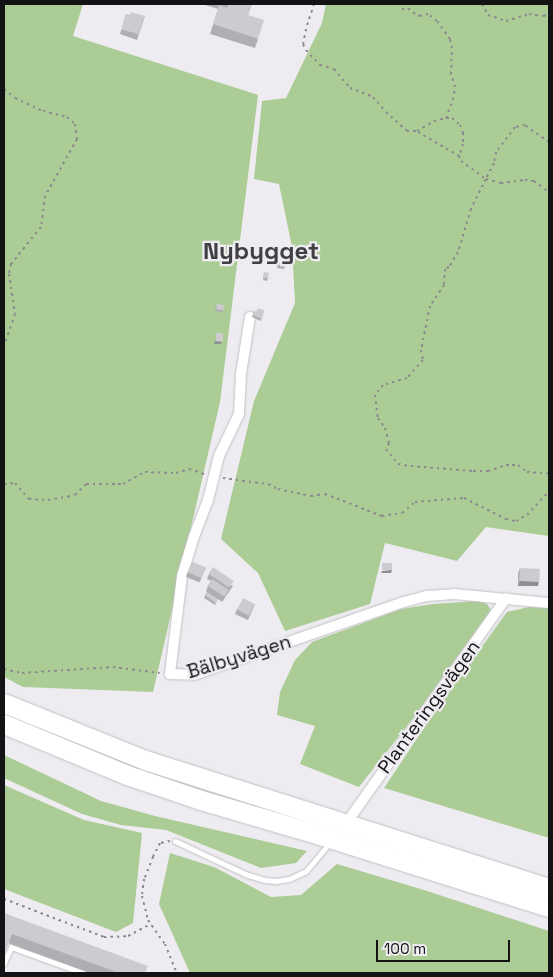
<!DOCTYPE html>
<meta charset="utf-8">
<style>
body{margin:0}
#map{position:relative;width:553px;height:977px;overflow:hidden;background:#eeecf1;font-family:"Space Grotesk",sans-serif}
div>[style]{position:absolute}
.green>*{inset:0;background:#abcc95}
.path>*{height:2px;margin-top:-1px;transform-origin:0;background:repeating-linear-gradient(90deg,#8c8a8e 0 2.5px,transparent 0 6.5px)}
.roads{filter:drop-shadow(0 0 1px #c1c0c4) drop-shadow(0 0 1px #c1c0c4)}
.service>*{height:5px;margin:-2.5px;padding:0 2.5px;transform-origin:2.5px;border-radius:2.5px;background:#fff}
.minor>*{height:10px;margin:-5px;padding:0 5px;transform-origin:5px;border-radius:5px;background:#fff}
.motorway>*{height:19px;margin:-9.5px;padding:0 9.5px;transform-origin:9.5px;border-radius:9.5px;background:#fff}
.wall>*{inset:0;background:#afafb3;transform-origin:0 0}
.shaded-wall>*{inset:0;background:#8f8e92}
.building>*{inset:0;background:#cccbd0;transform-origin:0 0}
span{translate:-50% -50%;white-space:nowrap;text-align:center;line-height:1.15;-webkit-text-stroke:4.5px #eeecf1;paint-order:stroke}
.street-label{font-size:19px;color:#131214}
.district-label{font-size:24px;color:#403f42;font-weight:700}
.frame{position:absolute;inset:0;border:5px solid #131214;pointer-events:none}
.scale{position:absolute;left:376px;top:940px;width:134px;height:22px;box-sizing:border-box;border:2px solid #131214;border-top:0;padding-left:6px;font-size:15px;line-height:18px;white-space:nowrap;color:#131214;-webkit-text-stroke:4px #eeecf1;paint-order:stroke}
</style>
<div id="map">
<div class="green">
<div style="clip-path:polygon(4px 4px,83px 4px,73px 36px,258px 95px,220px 402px,153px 692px,23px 687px,4px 677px)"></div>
<div style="clip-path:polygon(326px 4px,549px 4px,549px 536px,486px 527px,457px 561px,385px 543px,370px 604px,285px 631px,258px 573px,221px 539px,254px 401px,295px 303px,292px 247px,279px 184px,254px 179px,262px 101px,286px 98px,322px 23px)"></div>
<div style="clip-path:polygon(478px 601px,487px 604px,491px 610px,411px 721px,359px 787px,300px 764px,315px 726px,277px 715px,280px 692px,295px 660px,312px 642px,401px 609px,433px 604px)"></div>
<div style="clip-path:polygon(529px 607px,549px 608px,549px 838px,384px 788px,434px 713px,507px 612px)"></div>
<div style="clip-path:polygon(4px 755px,101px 801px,155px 816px,307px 851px,296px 863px,261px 868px,166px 830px,121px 825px,82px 814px,4px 778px)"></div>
<div style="clip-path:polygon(4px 785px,84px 820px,142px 833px,133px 923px,116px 932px,4px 889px)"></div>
<div style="clip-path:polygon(170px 853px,214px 867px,271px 897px,301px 895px,337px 864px,424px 890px,549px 931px,549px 973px,190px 973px,159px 904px)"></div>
</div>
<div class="path">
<div style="left:314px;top:4px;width:26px;rotate:108deg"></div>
<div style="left:306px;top:29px;width:15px;rotate:101deg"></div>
<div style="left:303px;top:44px;width:7px;rotate:63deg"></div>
<div style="left:306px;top:50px;width:21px;rotate:47deg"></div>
<div style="left:320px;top:65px;width:15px;rotate:16deg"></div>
<div style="left:334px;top:69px;width:25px;rotate:50deg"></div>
<div style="left:350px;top:88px;width:25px;rotate:21deg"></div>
<div style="left:373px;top:97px;width:20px;rotate:49deg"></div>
<div style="left:386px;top:112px;width:28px;rotate:42deg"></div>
<div style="left:407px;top:131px;width:10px"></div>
<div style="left:417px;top:131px;width:20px;rotate:-30deg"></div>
<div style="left:434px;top:121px;width:12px;rotate:-14deg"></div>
<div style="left:446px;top:118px;width:19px;rotate:-69deg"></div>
<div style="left:453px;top:100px;width:13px;rotate:-81deg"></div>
<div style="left:455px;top:87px;width:14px;rotate:-107deg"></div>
<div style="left:451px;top:74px;width:26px;rotate:-88deg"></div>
<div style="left:452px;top:48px;width:9px;rotate:-103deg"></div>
<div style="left:450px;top:39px;width:22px;rotate:-126deg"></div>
<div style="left:437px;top:21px;width:11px;rotate:-142deg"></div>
<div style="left:428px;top:14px;width:8px;rotate:166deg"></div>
<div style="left:420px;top:16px;width:5px;rotate:-158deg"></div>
<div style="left:415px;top:14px;width:7px;rotate:-135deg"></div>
<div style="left:410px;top:9px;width:6px;rotate:171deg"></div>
<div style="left:404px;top:10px;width:8px;rotate:-130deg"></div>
<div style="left:482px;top:4px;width:13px;rotate:61deg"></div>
<div style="left:488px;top:15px;width:19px;rotate:18deg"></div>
<div style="left:506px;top:21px;width:24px;rotate:-17deg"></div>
<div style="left:529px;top:14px;width:15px;rotate:8deg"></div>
<div style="left:544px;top:16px;width:5px;rotate:-22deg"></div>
<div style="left:4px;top:89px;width:14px;rotate:39deg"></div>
<div style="left:15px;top:98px;width:31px;rotate:25deg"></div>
<div style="left:43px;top:111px;width:25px;rotate:14deg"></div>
<div style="left:67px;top:117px;width:11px;rotate:41deg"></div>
<div style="left:75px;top:124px;width:15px;rotate:82deg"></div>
<div style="left:77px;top:139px;width:65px;rotate:119.3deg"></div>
<div style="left:45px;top:196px;width:31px;rotate:97deg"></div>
<div style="left:41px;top:227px;width:48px;rotate:129deg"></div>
<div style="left:11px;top:264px;width:10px;rotate:101deg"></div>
<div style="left:9px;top:274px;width:40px;rotate:81.5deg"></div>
<div style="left:15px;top:314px;width:34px;rotate:109deg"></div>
<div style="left:446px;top:118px;width:6px"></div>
<div style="left:452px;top:118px;width:11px;rotate:41deg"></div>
<div style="left:460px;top:125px;width:9px;rotate:69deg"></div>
<div style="left:463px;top:133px;width:11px;rotate:90deg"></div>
<div style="left:463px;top:144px;width:13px;rotate:108deg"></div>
<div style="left:459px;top:156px;width:5px;rotate:68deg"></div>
<div style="left:461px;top:161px;width:31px;rotate:36deg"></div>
<div style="left:486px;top:179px;width:34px;rotate:117deg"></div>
<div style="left:471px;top:209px;width:45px;rotate:106.8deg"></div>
<div style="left:458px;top:252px;width:17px;rotate:121deg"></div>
<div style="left:449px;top:267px;width:4px;rotate:153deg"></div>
<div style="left:445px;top:269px;width:16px;rotate:94deg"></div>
<div style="left:444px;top:285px;width:25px;rotate:124deg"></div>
<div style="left:430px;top:306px;width:45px;rotate:101.6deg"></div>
<div style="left:421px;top:350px;width:10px;rotate:79deg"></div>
<div style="left:423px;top:360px;width:24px;rotate:132deg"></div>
<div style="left:407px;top:378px;width:25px;rotate:164deg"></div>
<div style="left:383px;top:385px;width:13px;rotate:129deg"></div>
<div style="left:375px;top:395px;width:23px;rotate:83deg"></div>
<div style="left:378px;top:418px;width:12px;rotate:55deg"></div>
<div style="left:385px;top:428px;width:16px;rotate:75deg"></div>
<div style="left:389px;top:443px;width:7px;rotate:117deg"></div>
<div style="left:386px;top:449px;width:19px;rotate:51deg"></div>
<div style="left:398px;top:464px;width:13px;rotate:9deg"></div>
<div style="left:411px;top:466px;width:62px;rotate:4.6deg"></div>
<div style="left:473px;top:471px;width:15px"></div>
<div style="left:488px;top:471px;width:19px;rotate:-18deg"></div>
<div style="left:506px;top:465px;width:12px"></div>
<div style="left:518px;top:465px;width:11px;rotate:38deg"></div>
<div style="left:527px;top:472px;width:22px;rotate:3deg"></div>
<div style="left:418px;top:132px;width:48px;rotate:30.3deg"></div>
<div style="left:549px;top:142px;width:29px;rotate:-145deg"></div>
<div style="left:525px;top:125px;width:10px;rotate:169deg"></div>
<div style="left:515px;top:127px;width:31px;rotate:127deg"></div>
<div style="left:496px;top:152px;width:11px;rotate:100deg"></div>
<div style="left:494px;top:163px;width:18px;rotate:117deg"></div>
<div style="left:486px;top:179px;width:16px;rotate:15deg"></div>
<div style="left:501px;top:183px;width:24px;rotate:-7deg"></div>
<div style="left:525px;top:180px;width:9px;rotate:6deg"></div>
<div style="left:534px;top:181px;width:19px;rotate:36deg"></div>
<div style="left:223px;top:478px;width:45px;rotate:7.6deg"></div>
<div style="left:268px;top:484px;width:11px;rotate:27deg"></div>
<div style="left:278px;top:489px;width:34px;rotate:12deg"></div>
<div style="left:311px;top:496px;width:14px;rotate:-8deg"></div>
<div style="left:325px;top:494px;width:61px;rotate:21.1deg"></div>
<div style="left:382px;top:516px;width:20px;rotate:-9deg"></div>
<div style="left:402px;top:513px;width:17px;rotate:-40deg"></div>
<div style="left:415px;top:502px;width:49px;rotate:-4.7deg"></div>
<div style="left:464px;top:498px;width:47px;rotate:26.6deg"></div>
<div style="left:506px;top:519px;width:10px;rotate:11deg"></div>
<div style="left:516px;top:521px;width:13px;rotate:-29deg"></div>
<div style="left:527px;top:515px;width:33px;rotate:-47deg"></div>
<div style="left:4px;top:484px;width:11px;rotate:-5deg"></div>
<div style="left:15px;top:483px;width:21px;rotate:49deg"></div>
<div style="left:29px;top:499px;width:19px;rotate:3deg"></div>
<div style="left:48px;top:500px;width:27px;rotate:-10deg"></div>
<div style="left:75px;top:495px;width:16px;rotate:-45deg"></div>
<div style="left:86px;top:484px;width:37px"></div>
<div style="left:123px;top:484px;width:25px;rotate:-29deg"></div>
<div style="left:145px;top:472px;width:31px;rotate:2deg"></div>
<div style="left:176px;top:473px;width:14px;rotate:-17deg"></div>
<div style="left:189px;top:469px;width:16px;rotate:18deg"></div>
<div style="left:4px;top:669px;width:18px;rotate:13deg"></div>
<div style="left:22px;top:673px;width:91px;rotate:-3.8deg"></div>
<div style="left:113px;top:667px;width:47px;rotate:7.3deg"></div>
<div style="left:170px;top:841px;width:10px;rotate:169deg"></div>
<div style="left:160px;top:843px;width:16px;rotate:117deg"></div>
<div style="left:153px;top:857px;width:24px;rotate:112deg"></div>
<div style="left:144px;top:879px;width:17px;rotate:97deg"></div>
<div style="left:142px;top:896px;width:25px;rotate:76deg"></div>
<div style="left:148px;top:920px;width:29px;rotate:55deg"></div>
<div style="left:165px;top:944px;width:31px;rotate:68deg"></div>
<div style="left:4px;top:899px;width:107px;rotate:20.8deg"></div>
<div style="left:104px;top:937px;width:24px;rotate:-2deg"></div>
<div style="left:128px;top:936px;width:26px;rotate:-28deg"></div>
</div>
<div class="roads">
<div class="service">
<div style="left:175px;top:841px;width:77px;rotate:25.2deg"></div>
<div style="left:245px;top:874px;width:21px;rotate:17deg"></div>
<div style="left:265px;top:880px;width:11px;rotate:5deg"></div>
<div style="left:276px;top:881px;width:13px;rotate:-9deg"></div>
<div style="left:289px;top:879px;width:19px;rotate:-25deg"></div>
<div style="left:306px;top:871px;width:31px;rotate:-50deg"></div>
<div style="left:4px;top:963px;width:17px;rotate:-66deg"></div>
<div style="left:11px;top:947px;width:77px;rotate:19.9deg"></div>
</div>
<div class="minor">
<div style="left:250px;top:317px;width:58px;rotate:99deg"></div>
<div style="left:241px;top:374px;width:40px;rotate:92.9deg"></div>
<div style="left:239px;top:414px;width:47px;rotate:115.5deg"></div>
<div style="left:219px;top:456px;width:45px;rotate:104deg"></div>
<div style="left:208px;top:500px;width:39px;rotate:111deg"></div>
<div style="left:194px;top:536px;width:42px;rotate:106.7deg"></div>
<div style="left:182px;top:576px;width:99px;rotate:97deg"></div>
<div style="left:170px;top:674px;width:24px;rotate:2deg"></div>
<div style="left:194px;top:675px;width:222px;rotate:-19.2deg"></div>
<div style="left:404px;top:602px;width:24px;rotate:-15deg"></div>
<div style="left:427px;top:596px;width:27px;rotate:-4deg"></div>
<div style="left:454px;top:594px;width:95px;rotate:5.4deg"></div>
<div style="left:352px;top:815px;width:266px;rotate:-54.6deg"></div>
</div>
<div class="motorway">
<div style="left:4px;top:703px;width:152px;rotate:22deg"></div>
<div style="left:145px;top:760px;width:424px;rotate:17.6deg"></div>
<div style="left:4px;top:724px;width:133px;rotate:22.5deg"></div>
<div style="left:127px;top:775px;width:78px;rotate:18.7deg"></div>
<div style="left:201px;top:800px;width:124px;rotate:16.4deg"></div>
<div style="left:320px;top:835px;width:240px;rotate:17.5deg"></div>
</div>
</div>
<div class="wall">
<div style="clip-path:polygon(202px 4px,252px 4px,248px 15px,258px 39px,255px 48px,210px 34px,218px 9px)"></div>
<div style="clip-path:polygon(126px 14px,130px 15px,145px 16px,137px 40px,120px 34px)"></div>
<div style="clip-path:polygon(279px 258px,285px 266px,284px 269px,277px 268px)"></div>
<div style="clip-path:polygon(264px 272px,268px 278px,267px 281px,263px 280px)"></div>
<div style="clip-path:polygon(216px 306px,223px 310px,222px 313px,215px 311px)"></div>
<div style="clip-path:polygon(264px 310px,261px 321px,252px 317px,254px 311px,256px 311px)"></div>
<div style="left:192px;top:562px;width:15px;height:16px;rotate:23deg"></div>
<div style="clip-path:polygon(520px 568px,538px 586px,518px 586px,518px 573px)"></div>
<div style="clip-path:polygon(209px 574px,233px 586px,222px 602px,218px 599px,215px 605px,204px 598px,207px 592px,206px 591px,208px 586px,211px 581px,207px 579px)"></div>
<div style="clip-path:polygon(255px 604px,248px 620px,235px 614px,237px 609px)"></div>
<div style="clip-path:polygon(4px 913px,145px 973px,90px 973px,8px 943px)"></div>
</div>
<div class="shaded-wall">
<div style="clip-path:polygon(215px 341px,222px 342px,221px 344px,214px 344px)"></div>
<div style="clip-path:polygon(392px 570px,391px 573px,381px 573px,382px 571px)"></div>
<div style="clip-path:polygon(520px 581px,539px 581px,538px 586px,518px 586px)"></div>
</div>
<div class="building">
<div style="clip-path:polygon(229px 4px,252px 4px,248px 15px,264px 20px,258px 39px,213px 24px,219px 5px,227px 8px)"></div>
<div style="clip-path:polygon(131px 12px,145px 16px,143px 21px,143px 19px,130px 15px)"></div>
<div style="left:126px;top:14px;width:18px;height:16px;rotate:16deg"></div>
<div style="clip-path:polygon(279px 258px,286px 260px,285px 266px,278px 265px)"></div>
<div style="clip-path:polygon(264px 272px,269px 273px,268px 278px,263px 278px)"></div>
<div style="left:217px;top:304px;width:7px;height:5px;rotate:8deg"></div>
<div style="clip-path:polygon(257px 308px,264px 310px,262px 319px,253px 315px,254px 311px,257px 311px)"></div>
<div style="left:216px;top:333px;width:7px;height:8px"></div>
<div style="left:192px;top:562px;width:15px;height:11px;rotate:23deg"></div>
<div style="left:392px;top:563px;width:7px;height:10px;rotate:90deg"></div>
<div style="left:213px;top:567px;width:25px;height:8px;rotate:34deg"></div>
<div style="left:520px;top:568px;width:20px;height:13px;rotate:3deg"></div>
<div style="left:212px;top:579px;width:20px;height:8px;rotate:33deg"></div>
<div style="clip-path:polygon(207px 592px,218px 599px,216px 603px,205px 595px)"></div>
<div style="left:243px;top:598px;width:13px;height:13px;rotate:27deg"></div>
<div style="clip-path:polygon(4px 913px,148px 966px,145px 973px,119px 973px,12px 934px,4px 956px)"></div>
</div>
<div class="street-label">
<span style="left:239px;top:657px;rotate:-17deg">Bälbyvägen</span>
<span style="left:429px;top:707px;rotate:-54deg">Planteringsvägen</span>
</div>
<div class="district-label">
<span style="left:261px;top:251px">Nybygget</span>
</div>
<div class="frame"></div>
<div class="scale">100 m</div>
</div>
